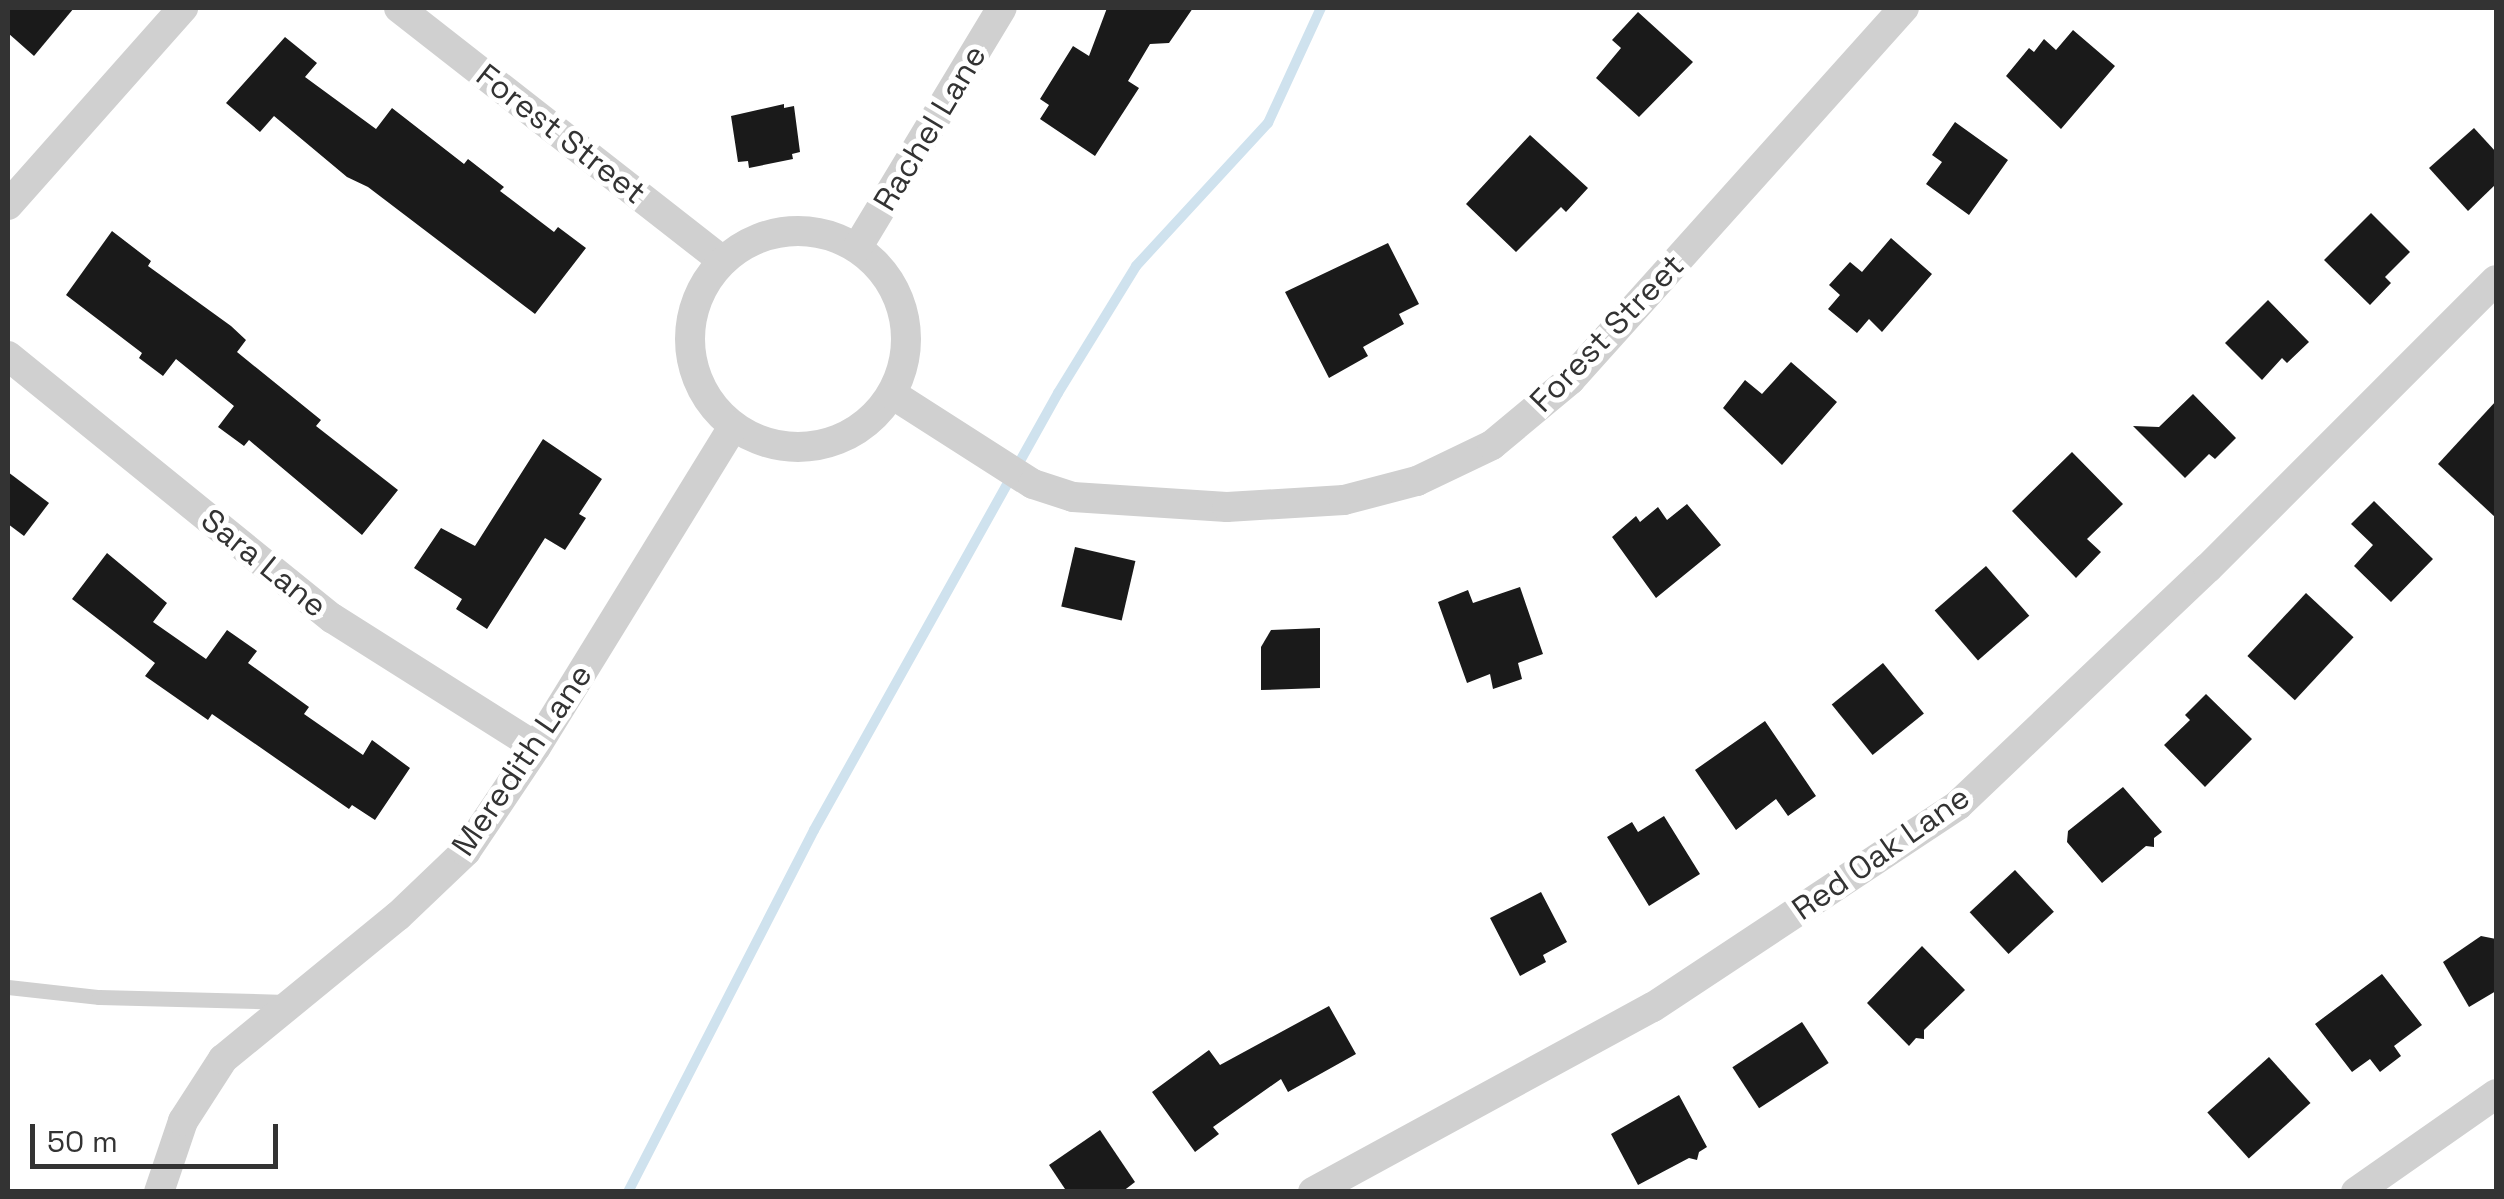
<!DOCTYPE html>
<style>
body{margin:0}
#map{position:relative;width:2504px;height:1199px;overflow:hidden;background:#fff;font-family:"Space Grotesk",sans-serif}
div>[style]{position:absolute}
.stream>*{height:10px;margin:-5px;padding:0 5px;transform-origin:5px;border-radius:5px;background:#cfe2ee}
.building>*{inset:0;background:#1a1a1a;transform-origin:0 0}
.service>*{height:15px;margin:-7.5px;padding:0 7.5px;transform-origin:7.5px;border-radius:7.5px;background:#d0d0d0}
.minor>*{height:30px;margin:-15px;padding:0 15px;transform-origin:15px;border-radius:15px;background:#d0d0d0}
.minor>.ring{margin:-15px;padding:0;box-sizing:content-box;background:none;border:30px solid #d0d0d0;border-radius:50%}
span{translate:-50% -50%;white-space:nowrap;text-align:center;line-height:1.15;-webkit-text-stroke:10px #fff;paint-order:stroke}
.street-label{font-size:32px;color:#333}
.frame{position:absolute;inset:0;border:10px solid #333;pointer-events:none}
.scale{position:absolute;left:30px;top:1124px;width:248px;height:45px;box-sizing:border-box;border:5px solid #333;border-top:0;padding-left:12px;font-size:30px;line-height:35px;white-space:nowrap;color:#333;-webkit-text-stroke:8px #fff;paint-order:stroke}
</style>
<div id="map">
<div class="stream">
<div style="left:628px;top:1192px;width:407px;rotate:-62.8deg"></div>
<div style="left:814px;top:830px;width:501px;rotate:-60.82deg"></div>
<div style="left:1058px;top:393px;width:149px;rotate:-58.4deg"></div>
<div style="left:1136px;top:266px;width:195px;rotate:-47.3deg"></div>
<div style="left:1268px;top:123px;width:127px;rotate:-65.3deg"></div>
</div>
<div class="building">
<div style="clip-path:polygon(8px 8px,74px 8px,34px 56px,8px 33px)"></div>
<div style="clip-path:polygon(1107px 8px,1193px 8px,1169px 43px,1150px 44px,1128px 81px,1139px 88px,1095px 156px,1040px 119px,1049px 105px,1040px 99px,1073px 46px,1089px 56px)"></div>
<div style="clip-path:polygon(1638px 12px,1693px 62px,1639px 117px,1596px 78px,1621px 48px,1612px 40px)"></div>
<div style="clip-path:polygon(2073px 30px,2115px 66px,2061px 129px,2006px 76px,2029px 48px,2034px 52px,2044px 39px,2056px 50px)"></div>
<div style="clip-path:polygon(285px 37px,317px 63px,305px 77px,376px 129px,392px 108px,464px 164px,468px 159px,504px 187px,500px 191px,554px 232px,558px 227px,586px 248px,535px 314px,368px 187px,347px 177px,274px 116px,260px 132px,226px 103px)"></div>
<div style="clip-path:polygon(784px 104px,784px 108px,794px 106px,800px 152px,792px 154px,793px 159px,749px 168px,748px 161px,738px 162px,731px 116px)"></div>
<div style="clip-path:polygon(1955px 122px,2008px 160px,1969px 215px,1926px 184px,1942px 162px,1932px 155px)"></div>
<div style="clip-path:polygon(2474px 128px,2496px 152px,2496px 184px,2468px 211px,2429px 168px)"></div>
<div style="clip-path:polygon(1530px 135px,1588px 188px,1566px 212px,1561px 207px,1516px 252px,1466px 204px)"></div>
<div style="clip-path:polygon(2371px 213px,2410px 252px,2385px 277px,2391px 283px,2370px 305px,2324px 260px)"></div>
<div style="clip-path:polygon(112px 231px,151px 261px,148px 266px,231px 326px,246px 340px,237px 352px,321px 420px,316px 426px,398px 490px,362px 535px,249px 440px,244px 446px,218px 427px,234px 406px,176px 359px,163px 376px,139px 358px,142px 353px,66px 295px)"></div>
<div style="clip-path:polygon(1891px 238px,1932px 274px,1882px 332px,1869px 319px,1857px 333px,1828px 309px,1840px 295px,1829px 285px,1850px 262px,1862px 272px)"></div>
<div style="clip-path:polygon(1388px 243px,1419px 304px,1399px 314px,1404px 324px,1363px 347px,1368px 356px,1329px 378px,1285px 292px)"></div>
<div style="clip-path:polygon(2268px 300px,2309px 342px,2287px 363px,2282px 358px,2262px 380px,2225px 343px)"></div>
<div style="clip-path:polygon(1791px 362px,1837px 402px,1782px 465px,1723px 408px,1745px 380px,1762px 394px)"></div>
<div style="clip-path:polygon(2193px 394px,2236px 438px,2215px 459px,2209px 454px,2185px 478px,2133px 426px,2159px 427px)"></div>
<div style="clip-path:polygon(2496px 401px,2496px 518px,2438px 464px)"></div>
<div style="clip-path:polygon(543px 439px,602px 479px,579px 514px,586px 518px,565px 550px,545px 538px,487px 629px,456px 609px,462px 599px,414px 568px,441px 528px,475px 546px)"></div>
<div style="clip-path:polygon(2072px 452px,2123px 504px,2087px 539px,2101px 552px,2076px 578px,2012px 511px)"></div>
<div style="clip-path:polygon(8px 472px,49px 503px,24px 536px,8px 524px)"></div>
<div style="clip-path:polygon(2374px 501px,2433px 559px,2391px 602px,2354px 566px,2373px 545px,2351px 524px)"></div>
<div style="clip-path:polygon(1687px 504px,1721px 545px,1656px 598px,1612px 537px,1636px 516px,1640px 522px,1658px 507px,1667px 520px)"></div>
<div style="left:1075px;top:547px;width:62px;height:61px;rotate:13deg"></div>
<div style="clip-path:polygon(107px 553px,167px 603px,153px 622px,206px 659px,227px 630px,257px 651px,248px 663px,309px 707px,304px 714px,363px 755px,372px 740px,410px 768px,375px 820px,352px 805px,349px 809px,212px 714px,208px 720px,145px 676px,155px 663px,72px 599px)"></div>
<div style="left:1986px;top:566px;width:66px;height:68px;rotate:49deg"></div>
<div style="clip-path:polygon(1520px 587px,1543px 654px,1518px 663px,1522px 679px,1493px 689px,1490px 674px,1467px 683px,1438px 602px,1468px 590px,1473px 603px)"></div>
<div style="left:2306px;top:593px;width:65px;height:86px;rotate:43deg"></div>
<div style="clip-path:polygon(1320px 628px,1320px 688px,1261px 690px,1261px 647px,1271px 630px)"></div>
<div style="left:1883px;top:663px;width:65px;height:66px;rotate:51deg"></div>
<div style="clip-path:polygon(2206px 694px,2252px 739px,2205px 787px,2164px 745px,2190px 720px,2185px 715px)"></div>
<div style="clip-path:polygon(1765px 721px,1816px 796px,1788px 816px,1776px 799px,1736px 830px,1695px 770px)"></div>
<div style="clip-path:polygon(2123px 787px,2162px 832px,2154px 838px,2154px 847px,2146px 846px,2102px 883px,2067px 842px,2068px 831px)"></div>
<div style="clip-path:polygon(1664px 816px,1700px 874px,1649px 906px,1607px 837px,1632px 822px,1638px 832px)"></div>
<div style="left:2015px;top:870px;width:57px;height:62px;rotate:47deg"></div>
<div style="clip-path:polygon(1541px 892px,1567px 942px,1543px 955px,1546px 962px,1520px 976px,1490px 918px)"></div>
<div style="clip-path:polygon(2481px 936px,2496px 939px,2496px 991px,2469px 1007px,2443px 962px)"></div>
<div style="clip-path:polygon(1922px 946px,1965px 990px,1924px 1030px,1924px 1039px,1916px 1038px,1909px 1046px,1867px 1003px)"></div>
<div style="clip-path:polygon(2382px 974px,2422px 1025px,2394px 1046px,2401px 1056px,2380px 1072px,2370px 1059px,2352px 1072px,2315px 1024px)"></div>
<div style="clip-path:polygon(1329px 1006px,1356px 1054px,1288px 1092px,1281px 1079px,1213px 1127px,1219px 1134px,1195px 1152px,1152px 1092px,1209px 1050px,1220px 1065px)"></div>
<div style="left:1802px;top:1022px;width:49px;height:83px;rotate:57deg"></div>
<div style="left:2269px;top:1057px;width:62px;height:83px;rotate:48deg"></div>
<div style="clip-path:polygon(1679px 1095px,1707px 1147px,1699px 1152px,1697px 1160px,1689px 1158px,1638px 1185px,1611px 1134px)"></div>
<div style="clip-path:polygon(1100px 1130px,1135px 1182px,1122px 1192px,1067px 1192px,1049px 1165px)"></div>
</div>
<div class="service">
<div style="left:8px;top:987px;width:92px;rotate:6.3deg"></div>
<div style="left:99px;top:997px;width:187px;rotate:1.5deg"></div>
</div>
<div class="minor">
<div style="left:399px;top:8px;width:411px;rotate:38deg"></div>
<div style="left:8px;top:205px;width:264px;rotate:-48.4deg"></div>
<div class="ring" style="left:690px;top:231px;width:186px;height:186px"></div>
<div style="left:857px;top:248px;width:280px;rotate:-58.9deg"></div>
<div style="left:8px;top:356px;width:417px;rotate:39deg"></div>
<div style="left:332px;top:618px;width:241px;rotate:32.3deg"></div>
<div style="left:892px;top:394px;width:167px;rotate:32.6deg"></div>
<div style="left:1033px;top:484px;width:42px;rotate:18deg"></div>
<div style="left:1073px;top:497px;width:154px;rotate:3.7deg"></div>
<div style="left:1227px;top:507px;width:117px;rotate:-3.4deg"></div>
<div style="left:1344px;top:500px;width:75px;rotate:-14.6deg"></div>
<div style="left:1417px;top:481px;width:83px;rotate:-25.6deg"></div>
<div style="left:1492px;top:445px;width:102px;rotate:-39.8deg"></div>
<div style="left:1570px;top:380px;width:500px;rotate:-48.1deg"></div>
<div style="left:159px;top:1192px;width:75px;rotate:-71.3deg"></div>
<div style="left:183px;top:1121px;width:74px;rotate:-57.2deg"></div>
<div style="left:223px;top:1059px;width:226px;rotate:-39.3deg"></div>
<div style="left:398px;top:916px;width:94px;rotate:-43.7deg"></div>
<div style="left:466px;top:851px;width:125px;rotate:-56.1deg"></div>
<div style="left:536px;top:747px;width:376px;rotate:-58.4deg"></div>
<div style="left:1313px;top:1192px;width:387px;rotate:-28.6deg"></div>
<div style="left:1653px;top:1007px;width:366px;rotate:-33.5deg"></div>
<div style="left:1958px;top:805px;width:344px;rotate:-43.5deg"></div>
<div style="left:2208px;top:568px;width:407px;rotate:-45deg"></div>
<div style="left:2356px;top:1192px;width:171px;rotate:-35deg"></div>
</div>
<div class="street-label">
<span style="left:930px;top:128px;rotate:-59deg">Rachel Lane</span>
<span style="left:561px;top:134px;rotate:38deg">Forest Street</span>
<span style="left:1607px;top:333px;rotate:-46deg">Forest Street</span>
<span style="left:264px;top:563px;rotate:39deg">Sara Lane</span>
<span style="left:522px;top:760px;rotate:-56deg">Meredith Lane</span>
<span style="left:1881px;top:853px;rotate:-35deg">Red Oak Lane</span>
</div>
<div class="frame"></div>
<div class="scale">50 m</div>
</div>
